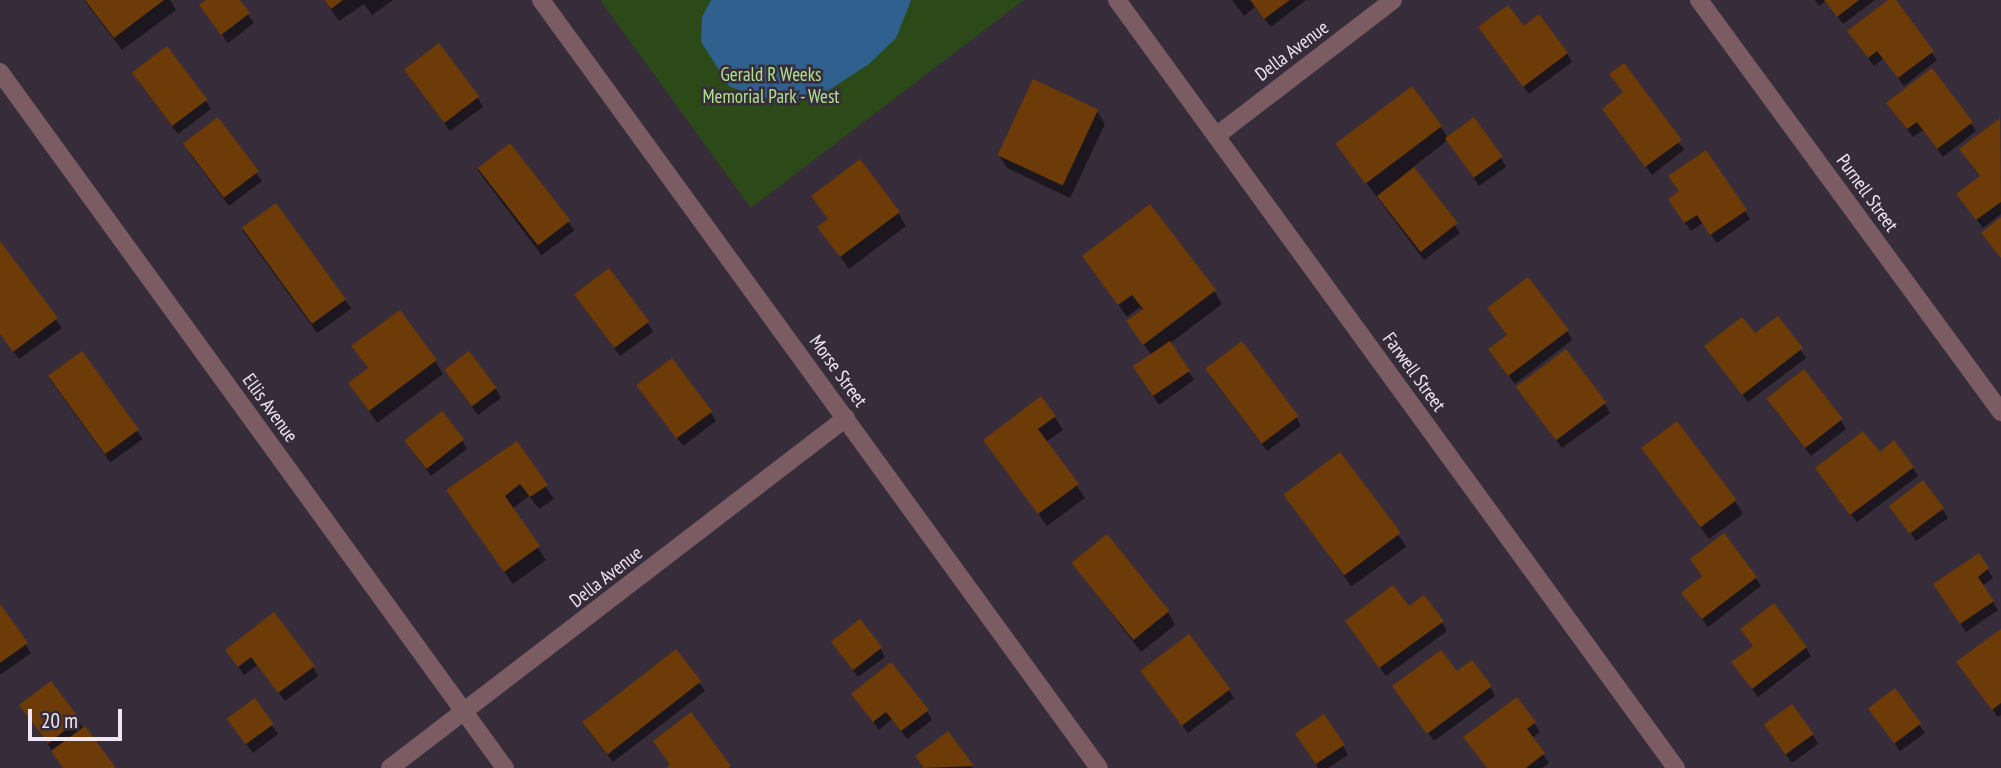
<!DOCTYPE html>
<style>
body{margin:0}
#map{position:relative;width:2001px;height:768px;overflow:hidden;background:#362c3a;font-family:"PT Sans Narrow",sans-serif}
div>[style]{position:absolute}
.green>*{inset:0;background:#2c4a17}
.water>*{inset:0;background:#30608e}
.shadow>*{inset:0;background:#0007;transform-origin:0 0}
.building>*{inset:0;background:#6c3b08;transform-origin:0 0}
.street>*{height:18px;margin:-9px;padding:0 9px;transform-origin:9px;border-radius:9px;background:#7a5c62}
span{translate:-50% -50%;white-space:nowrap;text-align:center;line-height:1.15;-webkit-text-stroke:5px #362c3a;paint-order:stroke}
.street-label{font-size:19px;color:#efe8f2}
.park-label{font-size:19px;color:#aee290}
.scale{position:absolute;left:28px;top:709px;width:94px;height:32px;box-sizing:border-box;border:4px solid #efe8f2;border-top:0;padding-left:9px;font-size:21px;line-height:24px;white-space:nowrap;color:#efe8f2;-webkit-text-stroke:5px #362c3a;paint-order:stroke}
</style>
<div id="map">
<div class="green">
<div style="clip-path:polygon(600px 0,1024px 0,751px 208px)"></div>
</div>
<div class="water">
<div style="clip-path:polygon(711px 0,911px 0,896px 38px,869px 64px,823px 94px,777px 102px,730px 87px,701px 42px,702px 17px)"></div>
</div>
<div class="shadow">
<div style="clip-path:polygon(84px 0,170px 0,176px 10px,122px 50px)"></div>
<div style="clip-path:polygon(209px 0,238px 0,254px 23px,228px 43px,207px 14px)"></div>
<div style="clip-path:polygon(324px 0,393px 0,372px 15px,364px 4px,339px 21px)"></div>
<div style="clip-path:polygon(1232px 0,1306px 0,1271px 27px,1255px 7px,1244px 16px)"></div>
<div style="clip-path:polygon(1815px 0,1875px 0,1843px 24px,1826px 1px,1819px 6px)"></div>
<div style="clip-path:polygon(1893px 0,1937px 60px,1904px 86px,1884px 58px,1874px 66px,1854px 40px)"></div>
<div style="clip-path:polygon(1523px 28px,1567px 53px,1572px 62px,1529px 94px,1486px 36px)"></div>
<div style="clip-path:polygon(411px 79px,478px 98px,483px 107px,450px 131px)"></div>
<div style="clip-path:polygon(139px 82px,206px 101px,211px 109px,178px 134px)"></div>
<div style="clip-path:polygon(1624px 94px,1685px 149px,1652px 175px,1609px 118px)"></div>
<div style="clip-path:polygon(1097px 111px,1105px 124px,1070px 198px,1007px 168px,999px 155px)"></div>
<div style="clip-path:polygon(1894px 112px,1971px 123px,1976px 131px,1943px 157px,1923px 130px,1913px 137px)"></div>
<div style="clip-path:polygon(218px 120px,262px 181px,229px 206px,190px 154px)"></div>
<div style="clip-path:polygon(1999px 121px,2001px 214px,1983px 228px,1964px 203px,1981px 178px,1966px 158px)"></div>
<div style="clip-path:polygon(1441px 127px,1448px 138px,1501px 158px,1506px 167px,1479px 186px,1448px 140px,1413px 167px,1460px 233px,1424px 260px,1338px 145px)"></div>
<div style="left:510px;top:145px;width:107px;height:41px;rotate:53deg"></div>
<div style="clip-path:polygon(813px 197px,898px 213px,906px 226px,849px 269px,820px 227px,829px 220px)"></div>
<div style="left:276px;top:205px;width:128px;height:42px;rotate:54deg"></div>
<div style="clip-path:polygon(1675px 208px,1745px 211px,1750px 219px,1717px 243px,1703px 223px,1691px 231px)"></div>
<div style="clip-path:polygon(0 244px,62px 328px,19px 359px,0 334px)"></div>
<div style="clip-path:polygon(1084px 257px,1214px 291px,1222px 304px,1169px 344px,1194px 380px,1159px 405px,1140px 377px,1152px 356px,1128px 322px,1143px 311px,1140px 307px,1127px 317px)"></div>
<div style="clip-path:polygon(581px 304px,648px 323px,653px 332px,620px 356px)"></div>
<div style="clip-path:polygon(1778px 318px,1806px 358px,1748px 402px,1712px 355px,1754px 336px)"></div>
<div style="clip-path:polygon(1567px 331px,1572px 340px,1515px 384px,1495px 358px)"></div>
<div style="clip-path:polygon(353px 347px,435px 361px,443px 374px,377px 423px,351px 384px,369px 370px)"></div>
<div style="left:81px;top:354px;width:105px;height:40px;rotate:54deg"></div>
<div style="clip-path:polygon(1212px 378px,1296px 417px,1301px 426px,1267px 451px)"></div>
<div style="clip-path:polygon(451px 379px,496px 389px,501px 398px,478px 415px)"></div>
<div style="clip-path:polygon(644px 394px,711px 413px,716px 421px,683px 446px)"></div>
<div style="clip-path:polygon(1523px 396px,1605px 404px,1610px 413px,1562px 448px)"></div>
<div style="clip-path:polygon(1773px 408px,1841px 420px,1846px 429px,1811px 456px)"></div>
<div style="clip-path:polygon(1055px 417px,1063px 430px,1046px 442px,1085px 498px,1047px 526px,985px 440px)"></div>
<div style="clip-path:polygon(462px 440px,467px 449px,431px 476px,411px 449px)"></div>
<div style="clip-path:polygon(516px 443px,554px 499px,539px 509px,529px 496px,512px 509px,546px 560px,513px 584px,456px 503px)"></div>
<div style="clip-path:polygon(1643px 448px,1735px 501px,1743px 514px,1709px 539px)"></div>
<div style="clip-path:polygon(1879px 454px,1912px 467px,1918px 476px,1857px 522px,1822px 477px)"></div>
<div style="left:1340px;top:455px;width:113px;height:68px;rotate:54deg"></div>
<div style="clip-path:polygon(1942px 509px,1948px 518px,1916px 541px,1897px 515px)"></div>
<div style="clip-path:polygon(1978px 555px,1993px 578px,1982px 586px,1998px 610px,1966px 632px,1940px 593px)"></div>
<div style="clip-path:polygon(1073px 563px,1168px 612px,1175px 625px,1141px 652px)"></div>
<div style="clip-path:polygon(1756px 578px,1761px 586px,1708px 627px,1689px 602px)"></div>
<div style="clip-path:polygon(0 607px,31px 653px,0 675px)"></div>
<div style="clip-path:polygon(1442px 622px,1447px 631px,1386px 676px,1352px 630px)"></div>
<div style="clip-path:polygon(1742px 629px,1806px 648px,1811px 656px,1758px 697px,1739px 671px,1754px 647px)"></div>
<div style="clip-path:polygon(2001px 631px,2001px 715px,1998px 717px,1964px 671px)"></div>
<div style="clip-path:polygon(880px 648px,885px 657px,858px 677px,838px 650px)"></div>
<div style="clip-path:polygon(227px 650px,313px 667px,318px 676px,285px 701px,257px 665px,244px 675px)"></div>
<div style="clip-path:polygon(676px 651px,705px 691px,613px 762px,587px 729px)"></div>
<div style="clip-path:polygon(1143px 672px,1229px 690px,1234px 698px,1188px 733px)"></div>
<div style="clip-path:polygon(1457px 674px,1490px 687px,1495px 696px,1434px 741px,1400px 696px)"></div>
<div style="clip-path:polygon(51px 683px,84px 729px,114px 768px,64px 768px,27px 714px)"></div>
<div style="clip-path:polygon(1895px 690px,1925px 733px,1900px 751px,1876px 717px)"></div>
<div style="clip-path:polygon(853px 694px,927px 711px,932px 720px,907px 739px,892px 719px,879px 730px)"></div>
<div style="clip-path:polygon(1517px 699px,1540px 732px,1532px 738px,1549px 763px,1542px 768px,1487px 768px)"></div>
<div style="clip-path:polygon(254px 700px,278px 734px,253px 753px,234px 728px)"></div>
<div style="clip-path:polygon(948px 733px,973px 768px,924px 768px,917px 756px)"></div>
<div style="clip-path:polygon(1771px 734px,1813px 735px,1818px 744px,1792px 763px)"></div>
<div style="clip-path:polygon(1302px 743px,1343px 746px,1348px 755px,1328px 768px,1318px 768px)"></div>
</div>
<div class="building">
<div style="clip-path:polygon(85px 0,164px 0,114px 38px)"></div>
<div style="clip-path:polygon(206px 0,240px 0,250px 13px,221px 35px,199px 5px)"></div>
<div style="clip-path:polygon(324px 0,343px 0,331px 9px)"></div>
<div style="clip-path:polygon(1250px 0,1290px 0,1264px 19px)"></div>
<div style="clip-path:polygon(1824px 0,1859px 0,1837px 17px)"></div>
<div style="clip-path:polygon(1888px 0,1896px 0,1934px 51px,1898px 78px,1877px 51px,1868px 58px,1847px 31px)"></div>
<div style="clip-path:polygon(1508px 5px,1524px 26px,1539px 14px,1568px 53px,1523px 87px,1478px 27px)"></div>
<div style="left:439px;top:43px;width:67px;height:44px;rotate:53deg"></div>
<div style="left:167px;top:46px;width:67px;height:44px;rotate:53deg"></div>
<div style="clip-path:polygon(1624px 63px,1682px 140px,1645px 167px,1602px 109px,1623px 92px,1609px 74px)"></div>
<div style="clip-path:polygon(1932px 68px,1973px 122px,1937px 149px,1917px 122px,1907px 129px,1886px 103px)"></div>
<div style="left:1033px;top:79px;width:72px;height:84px;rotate:25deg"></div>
<div style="left:1412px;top:86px;width:50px;height:96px;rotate:53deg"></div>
<div style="left:218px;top:117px;width:68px;height:44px;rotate:53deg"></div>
<div style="left:1474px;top:117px;width:49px;height:36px;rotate:54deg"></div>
<div style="clip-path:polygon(2000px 118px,2001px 202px,1976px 220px,1956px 194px,1980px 176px,1959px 149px)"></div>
<div style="left:510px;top:143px;width:98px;height:41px;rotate:52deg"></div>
<div style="clip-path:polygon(1706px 150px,1747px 210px,1710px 235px,1697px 215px,1684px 223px,1668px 199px,1679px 191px,1668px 176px)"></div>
<div style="clip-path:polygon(860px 159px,900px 212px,840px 257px,817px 227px,828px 219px,811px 196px)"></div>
<div style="left:1414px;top:167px;width:71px;height:47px;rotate:52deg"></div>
<div style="left:276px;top:203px;width:119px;height:42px;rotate:54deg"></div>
<div style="clip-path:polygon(1150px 204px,1216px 290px,1143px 345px,1126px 321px,1143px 309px,1132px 295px,1118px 305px,1082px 256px)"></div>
<div style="clip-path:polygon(2001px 217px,2001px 258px,1981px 233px)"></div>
<div style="clip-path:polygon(0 241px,58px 318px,13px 352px,0 334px)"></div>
<div style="left:609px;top:268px;width:67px;height:44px;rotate:53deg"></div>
<div style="clip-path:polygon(1528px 277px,1569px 330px,1508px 376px,1488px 349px,1507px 335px,1487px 308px)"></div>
<div style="clip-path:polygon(400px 310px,437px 360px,369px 411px,348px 383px,368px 368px,351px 346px)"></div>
<div style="clip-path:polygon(1778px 316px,1803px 348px,1742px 395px,1704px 346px,1742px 317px,1755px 333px)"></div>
<div style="left:1170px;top:341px;width:36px;height:45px;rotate:56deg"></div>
<div style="left:1242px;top:341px;width:94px;height:46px;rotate:53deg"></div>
<div style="left:1566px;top:349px;width:67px;height:63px;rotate:53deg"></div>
<div style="left:82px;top:351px;width:97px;height:42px;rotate:54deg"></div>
<div style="left:469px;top:351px;width:46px;height:31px;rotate:53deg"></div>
<div style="left:672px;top:358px;width:67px;height:45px;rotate:53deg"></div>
<div style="left:1804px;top:369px;width:63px;height:48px;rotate:52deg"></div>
<div style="clip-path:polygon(1041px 396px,1056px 416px,1038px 429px,1079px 484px,1038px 514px,983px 440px)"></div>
<div style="left:442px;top:411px;width:36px;height:48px;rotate:52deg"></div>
<div style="left:1677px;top:421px;width:99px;height:45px;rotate:53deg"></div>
<div style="clip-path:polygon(1863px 431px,1880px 452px,1894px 440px,1914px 467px,1850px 515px,1815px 468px)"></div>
<div style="clip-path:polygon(517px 441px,548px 485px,530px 497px,520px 484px,505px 496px,540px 546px,504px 572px,446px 490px)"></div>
<div style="left:1340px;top:452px;width:101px;height:71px;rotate:53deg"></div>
<div style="left:1923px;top:480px;width:35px;height:43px;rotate:53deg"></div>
<div style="clip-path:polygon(1724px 533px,1757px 577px,1702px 619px,1681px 593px,1702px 576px,1690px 559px)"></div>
<div style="left:1107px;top:534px;width:99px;height:46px;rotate:51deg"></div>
<div style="clip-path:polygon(1979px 553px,1989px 568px,1978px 577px,1994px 601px,1960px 624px,1933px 584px)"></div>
<div style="clip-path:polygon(1393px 585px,1409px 606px,1424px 595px,1444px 621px,1379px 668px,1345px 621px)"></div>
<div style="clip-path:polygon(1774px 603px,1807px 647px,1752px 689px,1731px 662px,1753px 646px,1740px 629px)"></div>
<div style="clip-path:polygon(0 604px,28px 643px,0 663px)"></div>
<div style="clip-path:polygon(274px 612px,315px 666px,278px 693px,251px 657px,238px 667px,225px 650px)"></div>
<div style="left:860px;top:619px;width:36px;height:37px;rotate:52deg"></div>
<div style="clip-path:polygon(2001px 629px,2001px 703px,1992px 710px,1956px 662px)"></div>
<div style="left:1189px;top:634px;width:69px;height:61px;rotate:53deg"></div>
<div style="left:676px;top:649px;width:41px;height:119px;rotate:52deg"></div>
<div style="clip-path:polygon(1441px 650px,1457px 671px,1472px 660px,1492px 686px,1427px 734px,1392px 686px)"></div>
<div style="clip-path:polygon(891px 662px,929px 710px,901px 731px,886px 712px,873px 722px,851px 694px)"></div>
<div style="left:51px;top:681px;width:48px;height:40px;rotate:53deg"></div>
<div style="left:1895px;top:688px;width:44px;height:34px;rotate:53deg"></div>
<div style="clip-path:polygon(1517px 697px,1536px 722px,1527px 729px,1545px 753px,1526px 768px,1487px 768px,1463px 737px)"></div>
<div style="left:255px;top:698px;width:32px;height:35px;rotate:54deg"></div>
<div style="left:1792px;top:704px;width:37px;height:35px;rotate:54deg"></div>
<div style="clip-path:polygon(691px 712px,731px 766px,728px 768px,666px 768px,670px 765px,653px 741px)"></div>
<div style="left:1324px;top:714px;width:37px;height:35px;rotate:56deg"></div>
<div style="clip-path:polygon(85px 726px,116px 768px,63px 768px,51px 751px)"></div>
<div style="clip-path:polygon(948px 731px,974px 766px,924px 768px,915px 756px)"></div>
</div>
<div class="street">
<div style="left:541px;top:0;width:949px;rotate:54deg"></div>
<div style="left:1117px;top:0;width:950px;rotate:53.95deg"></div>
<div style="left:1699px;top:0;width:511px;rotate:53.76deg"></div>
<div style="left:0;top:72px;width:860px;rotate:54.04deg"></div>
<div style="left:1216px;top:136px;width:223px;rotate:-37.5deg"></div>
<div style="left:390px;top:768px;width:575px;rotate:-37.51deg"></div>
</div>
<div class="street-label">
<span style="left:1292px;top:51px;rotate:-37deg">Della Avenue</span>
<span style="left:1867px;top:193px;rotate:54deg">Purnell Street</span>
<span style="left:838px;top:371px;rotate:54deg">Morse Street</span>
<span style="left:1414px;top:372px;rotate:54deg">Farwell Street</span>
<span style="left:270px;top:408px;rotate:54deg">Ellis Avenue</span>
<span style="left:606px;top:577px;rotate:-38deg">Della Avenue</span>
</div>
<div class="park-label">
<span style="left:771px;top:86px">Gerald R Weeks<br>Memorial Park - West</span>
</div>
<div class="scale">20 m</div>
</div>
